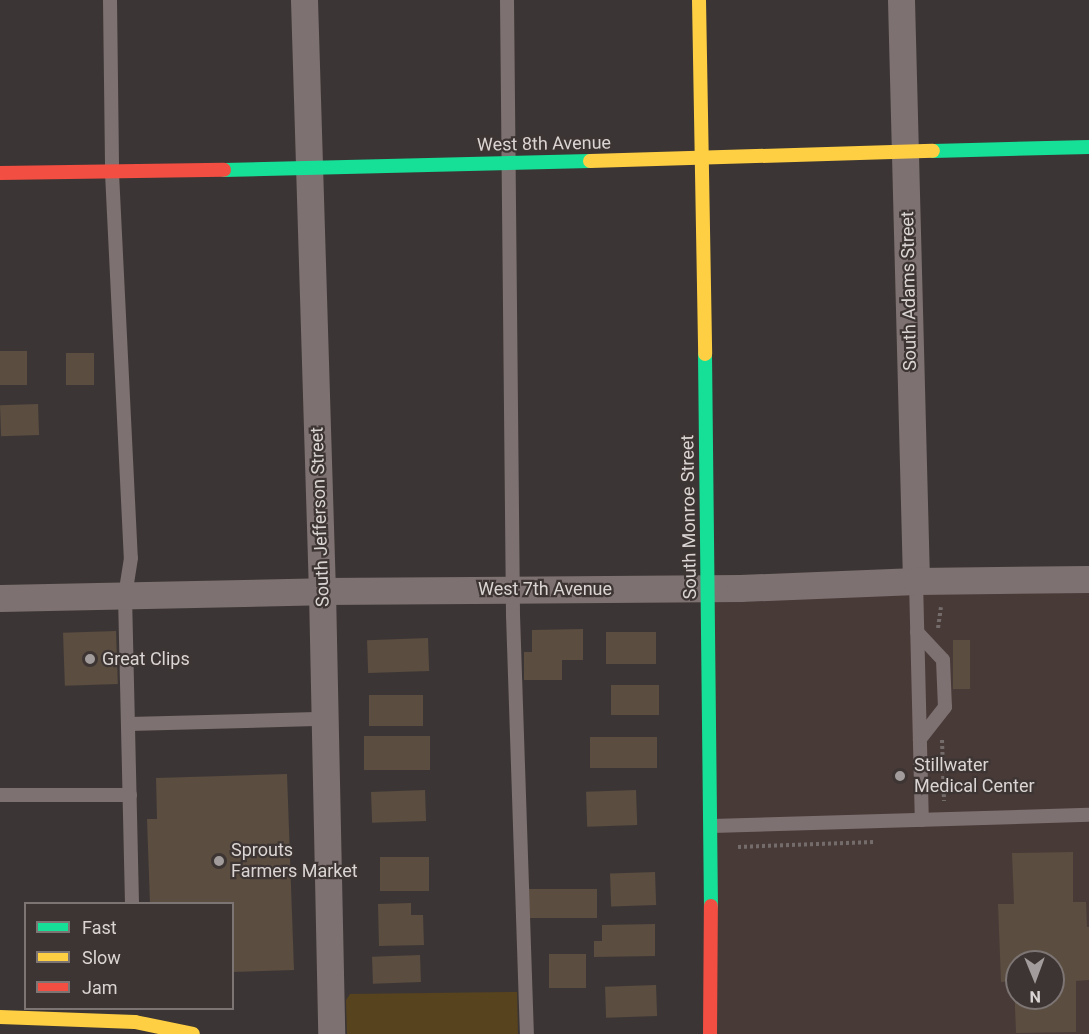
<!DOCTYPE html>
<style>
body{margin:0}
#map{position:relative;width:1089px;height:1034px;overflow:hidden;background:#3b3635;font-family:Roboto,sans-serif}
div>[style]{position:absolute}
.built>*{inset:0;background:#483a37}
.green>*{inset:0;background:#58431f}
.building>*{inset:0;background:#5b4d40;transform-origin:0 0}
.path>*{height:4px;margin-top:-2px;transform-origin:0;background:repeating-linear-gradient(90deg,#746c6b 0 3px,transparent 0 6px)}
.lane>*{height:14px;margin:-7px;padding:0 7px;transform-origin:7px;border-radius:7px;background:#7e7171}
.street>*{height:27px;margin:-13.5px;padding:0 13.5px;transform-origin:13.5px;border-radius:13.5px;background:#7e7171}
.fast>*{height:14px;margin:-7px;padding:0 7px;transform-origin:7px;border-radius:7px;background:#16e098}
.slow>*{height:14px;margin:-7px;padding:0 7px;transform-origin:7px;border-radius:7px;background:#ffcf43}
.jam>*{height:14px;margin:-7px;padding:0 7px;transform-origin:7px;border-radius:7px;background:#f24e42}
.dots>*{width:16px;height:16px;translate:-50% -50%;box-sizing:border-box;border:3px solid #3d3533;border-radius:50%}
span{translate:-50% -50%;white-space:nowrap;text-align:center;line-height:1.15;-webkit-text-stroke:4.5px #3d3533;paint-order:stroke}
.street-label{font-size:18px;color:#dad5d4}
.poi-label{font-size:18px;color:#dad5d4}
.left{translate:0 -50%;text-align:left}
.legend{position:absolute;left:24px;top:902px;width:210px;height:108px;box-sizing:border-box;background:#3d3533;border:2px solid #7c7573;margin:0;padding:8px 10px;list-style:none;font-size:18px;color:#dad5d4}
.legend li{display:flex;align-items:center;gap:12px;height:30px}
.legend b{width:30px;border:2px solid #7c7573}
.north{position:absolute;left:1005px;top:950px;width:60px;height:60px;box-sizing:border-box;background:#3d3533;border:2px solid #7c7573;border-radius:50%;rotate:179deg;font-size:16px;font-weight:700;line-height:24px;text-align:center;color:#dad5d4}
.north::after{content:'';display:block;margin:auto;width:21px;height:27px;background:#a29d9c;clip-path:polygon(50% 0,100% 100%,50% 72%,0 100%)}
</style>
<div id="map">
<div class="built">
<div style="clip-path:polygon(evenodd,1089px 580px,1089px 1034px,715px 1034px,709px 590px,1089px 580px,1017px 962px,1053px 962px,1053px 998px,1017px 998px,1017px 962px)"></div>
</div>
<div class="green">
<div style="clip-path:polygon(517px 992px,518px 1034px,347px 1034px,346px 1000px,350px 994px)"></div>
</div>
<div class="building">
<div style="left:0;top:351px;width:27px;height:34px"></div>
<div style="left:66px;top:353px;width:28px;height:32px"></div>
<div style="left:38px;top:404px;width:31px;height:38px;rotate:88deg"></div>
<div style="clip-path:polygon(583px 629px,583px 660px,562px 660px,562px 680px,524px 680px,524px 652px,532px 652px,532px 630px)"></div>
<div style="left:116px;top:631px;width:53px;height:53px;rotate:88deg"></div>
<div style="left:656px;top:632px;width:32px;height:50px;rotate:90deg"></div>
<div style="left:428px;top:638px;width:33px;height:61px;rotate:88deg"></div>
<div style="left:953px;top:640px;width:17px;height:49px"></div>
<div style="left:611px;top:685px;width:48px;height:30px"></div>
<div style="left:423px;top:695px;width:31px;height:54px;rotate:90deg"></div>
<div style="left:430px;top:736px;width:34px;height:66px;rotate:90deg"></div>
<div style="left:590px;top:737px;width:67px;height:31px"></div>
<div style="clip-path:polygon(287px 774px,294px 970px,232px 972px,232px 904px,150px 904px,147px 819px,157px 819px,156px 778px)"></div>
<div style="left:425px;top:790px;width:31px;height:54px;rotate:88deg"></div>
<div style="left:636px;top:790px;width:35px;height:50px;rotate:88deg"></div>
<div style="clip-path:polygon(evenodd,1073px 852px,1073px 902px,1086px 902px,1087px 927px,1089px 927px,1089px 980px,1076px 981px,1076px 1032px,1016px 1033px,1014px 981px,1001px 982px,998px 904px,1014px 904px,1012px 853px,1073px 852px,1017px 962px,1053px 962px,1053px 998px,1017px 998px,1017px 962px)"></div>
<div style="left:429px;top:857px;width:34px;height:49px;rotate:90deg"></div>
<div style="left:655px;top:872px;width:33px;height:45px;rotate:88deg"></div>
<div style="left:597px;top:889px;width:29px;height:69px;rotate:90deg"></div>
<div style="clip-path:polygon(411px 903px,411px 915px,423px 915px,424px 945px,379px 946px,378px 904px)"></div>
<div style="clip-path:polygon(655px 924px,655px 956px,594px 957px,594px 941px,602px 941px,602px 925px)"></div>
<div style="left:549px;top:954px;width:37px;height:34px"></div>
<div style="left:420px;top:955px;width:27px;height:48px;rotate:88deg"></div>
<div style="left:656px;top:985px;width:31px;height:51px;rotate:88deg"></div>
</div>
<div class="path">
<div style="left:938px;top:628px;width:21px;rotate:-82deg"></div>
<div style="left:942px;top:740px;width:61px;rotate:88.1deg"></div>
<div style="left:738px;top:847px;width:136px;rotate:-2.1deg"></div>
</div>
<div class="lane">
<div style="left:110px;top:0;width:173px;rotate:89.3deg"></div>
<div style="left:112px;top:173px;width:385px;rotate:87.2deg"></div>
<div style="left:131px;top:558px;width:37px;rotate:99deg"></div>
<div style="left:125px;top:595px;width:309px;rotate:88.7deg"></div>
<div style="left:507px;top:0;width:615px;rotate:89.44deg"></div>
<div style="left:513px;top:615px;width:419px;rotate:88.1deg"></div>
<div style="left:916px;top:581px;width:239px;rotate:88.6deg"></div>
<div style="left:917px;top:632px;width:38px;rotate:47deg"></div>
<div style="left:943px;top:660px;width:47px;rotate:87.6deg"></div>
<div style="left:945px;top:707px;width:41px;rotate:128deg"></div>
<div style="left:129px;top:724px;width:196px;rotate:-1.5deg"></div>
<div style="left:0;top:795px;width:130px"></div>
<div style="left:712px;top:826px;width:377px;rotate:-1.7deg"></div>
</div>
<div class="street">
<div style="left:304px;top:0;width:591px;rotate:88.26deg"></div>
<div style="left:322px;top:591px;width:443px;rotate:88.8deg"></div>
<div style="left:901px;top:0;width:581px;rotate:88.52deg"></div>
<div style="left:0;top:598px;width:322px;rotate:-1.2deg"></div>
<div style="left:322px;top:591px;width:418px;rotate:-0.4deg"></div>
<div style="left:740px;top:588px;width:176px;rotate:-2.3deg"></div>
<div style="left:916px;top:581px;width:173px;rotate:-0.7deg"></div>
</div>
<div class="fast">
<div style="left:933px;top:151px;width:156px;rotate:-1.5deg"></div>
<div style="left:224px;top:170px;width:366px;rotate:-1.4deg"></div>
<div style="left:705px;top:354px;width:552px;rotate:89.38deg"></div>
</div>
<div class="slow">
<div style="left:699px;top:0;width:354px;rotate:89deg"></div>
<div style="left:590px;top:161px;width:343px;rotate:-1.7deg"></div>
<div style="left:0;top:1017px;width:135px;rotate:2.1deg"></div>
<div style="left:135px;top:1022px;width:59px;rotate:11.7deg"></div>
</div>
<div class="jam">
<div style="left:0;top:173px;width:224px;rotate:-0.8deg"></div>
<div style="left:710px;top:1034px;width:128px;rotate:-89.6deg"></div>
</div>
<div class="dots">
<div style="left:90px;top:659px;background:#a29d9c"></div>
<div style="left:900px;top:776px;background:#a29d9c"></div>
<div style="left:219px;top:861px;background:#a29d9c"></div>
</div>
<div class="street-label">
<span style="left:544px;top:144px;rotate:-1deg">West 8th Avenue</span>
<span style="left:909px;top:291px;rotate:-91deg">South Adams Street</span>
<span style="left:320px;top:517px;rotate:-92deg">South Jefferson Street</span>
<span style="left:689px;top:517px;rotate:-91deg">South Monroe Street</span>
<span style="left:545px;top:589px">West 7th Avenue</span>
</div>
<div class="poi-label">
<span class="left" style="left:102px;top:659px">Great Clips</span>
<span class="left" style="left:914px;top:776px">Stillwater<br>Medical Center</span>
<span class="left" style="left:231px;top:861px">Sprouts<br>Farmers Market</span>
</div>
<ul class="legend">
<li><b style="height:8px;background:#16e098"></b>Fast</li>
<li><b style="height:8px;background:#ffcf43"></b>Slow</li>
<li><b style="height:8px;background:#f24e42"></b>Jam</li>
</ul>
<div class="north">N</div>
</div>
